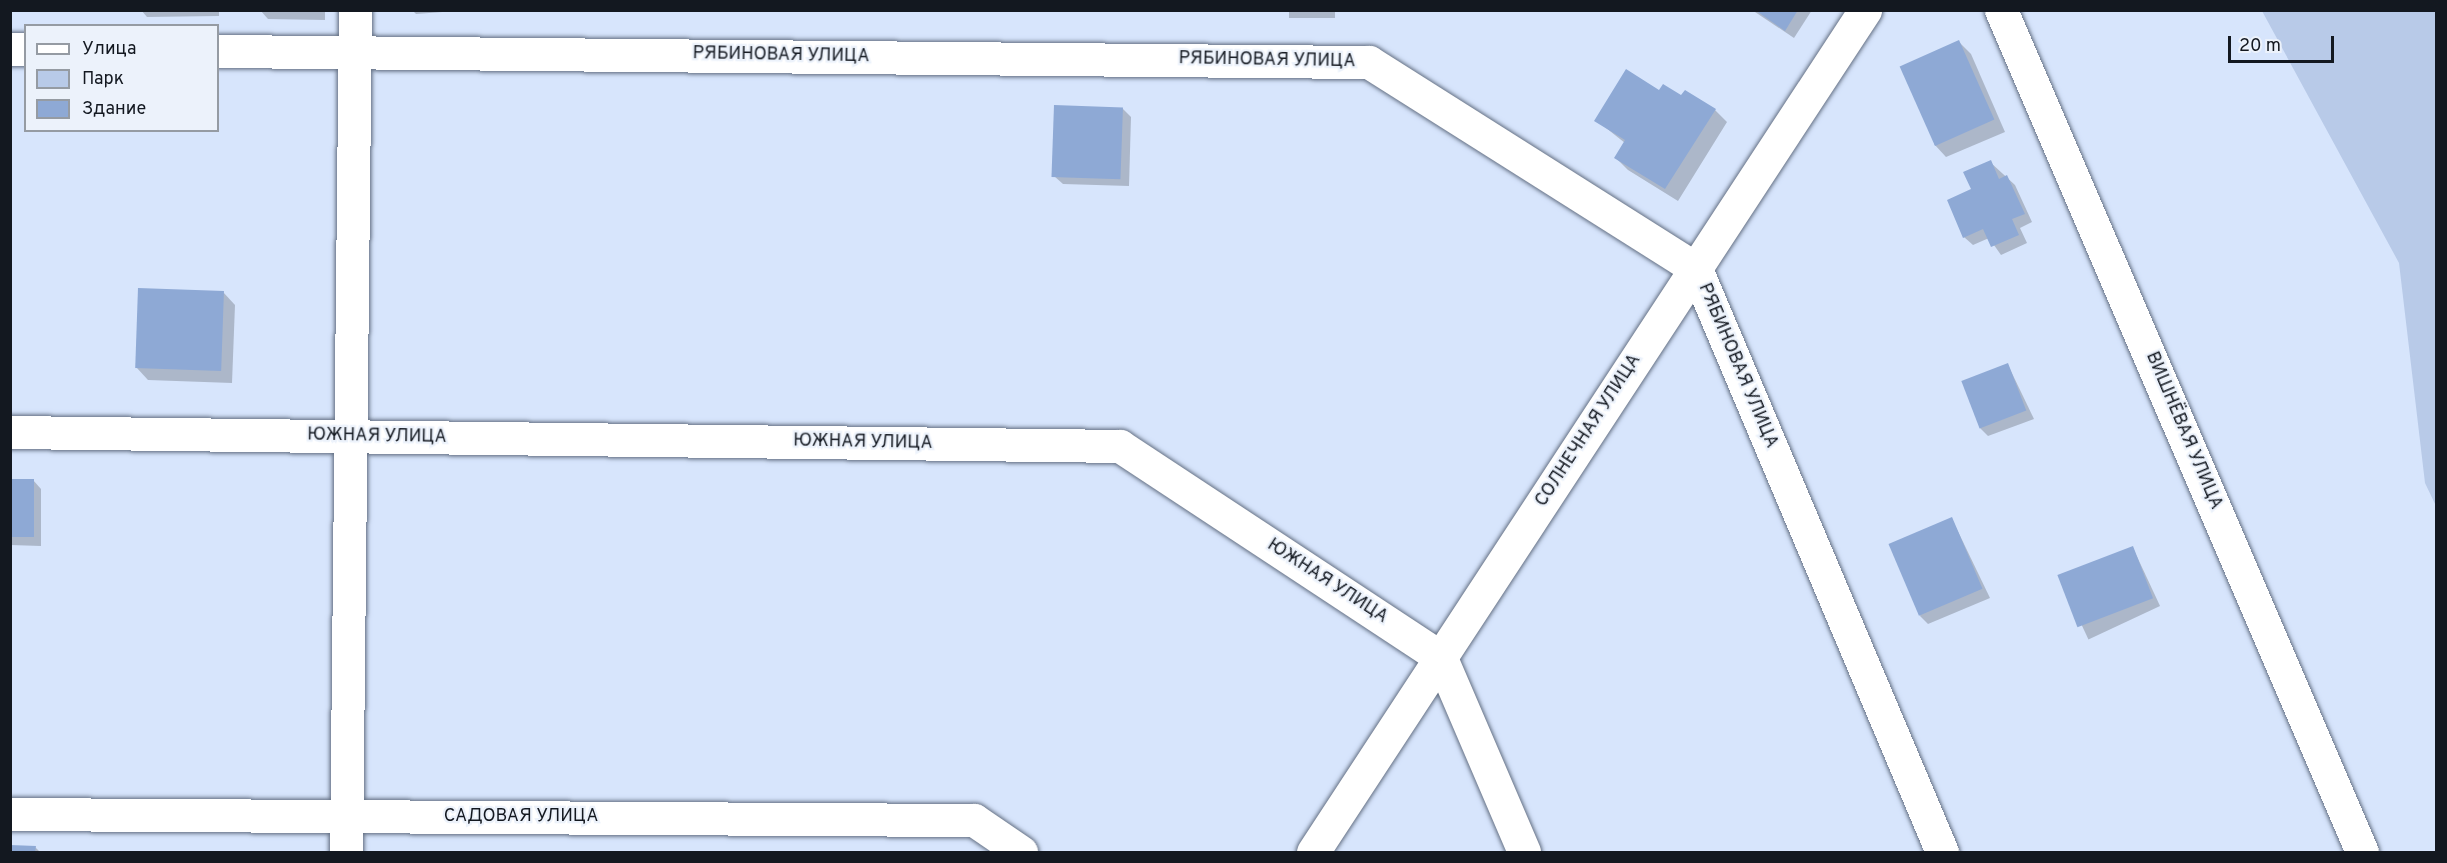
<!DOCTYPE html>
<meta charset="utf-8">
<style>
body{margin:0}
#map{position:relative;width:2447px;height:863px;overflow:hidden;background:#d7e5fc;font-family:Overpass,sans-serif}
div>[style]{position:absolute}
.green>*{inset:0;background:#b8cae8}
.shadow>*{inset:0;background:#0003;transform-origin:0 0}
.building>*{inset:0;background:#8ea9d5;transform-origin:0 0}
.roads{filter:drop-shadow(0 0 2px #647084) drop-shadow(0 0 2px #647084)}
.minor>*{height:33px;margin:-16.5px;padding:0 16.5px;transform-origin:16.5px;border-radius:16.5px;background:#fff}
span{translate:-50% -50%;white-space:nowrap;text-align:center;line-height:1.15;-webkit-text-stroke:4.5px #ecf2fb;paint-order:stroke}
.street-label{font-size:18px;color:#131820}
.frame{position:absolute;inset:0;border:12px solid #131820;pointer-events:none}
.legend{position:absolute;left:24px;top:24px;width:195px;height:108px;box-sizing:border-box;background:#ecf2fb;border:2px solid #959ba3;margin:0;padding:8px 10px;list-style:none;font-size:18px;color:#131820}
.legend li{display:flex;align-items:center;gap:12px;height:30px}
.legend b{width:30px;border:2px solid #959ba3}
.scale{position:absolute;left:2228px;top:36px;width:106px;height:27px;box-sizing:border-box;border:3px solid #131820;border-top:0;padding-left:8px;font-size:18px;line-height:21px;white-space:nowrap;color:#131820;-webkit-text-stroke:4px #ecf2fb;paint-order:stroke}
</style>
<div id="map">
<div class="green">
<div style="clip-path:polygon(2262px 11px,2436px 11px,2436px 506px,2425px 483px,2399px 263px)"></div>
</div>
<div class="shadow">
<div style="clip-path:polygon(141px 10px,219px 10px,219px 16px,147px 17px)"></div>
<div style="clip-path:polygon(260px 10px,325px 10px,325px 20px,268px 19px)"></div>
<div style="clip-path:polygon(412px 10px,469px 10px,416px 14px)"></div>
<div style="left:1289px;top:10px;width:46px;height:8px"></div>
<div style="clip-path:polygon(1752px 10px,1812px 10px,1794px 38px)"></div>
<div style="clip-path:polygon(1959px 42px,1971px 54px,2005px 132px,1946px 157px,1934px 144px)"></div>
<div style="clip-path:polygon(1660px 92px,1715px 110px,1727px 122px,1678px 201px,1628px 170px,1616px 158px,1625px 143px,1596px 120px)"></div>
<div style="clip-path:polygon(1122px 108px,1131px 117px,1129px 186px,1063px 184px,1054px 176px)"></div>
<div style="clip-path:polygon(1990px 162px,2015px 185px,2032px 222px,2020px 228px,2027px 243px,2001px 255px,1989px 238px,1973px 245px,1964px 237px,1973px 190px)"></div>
<div style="clip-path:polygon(223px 292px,235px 305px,232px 383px,148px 380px,136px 367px)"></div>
<div style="clip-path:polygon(2008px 365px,2034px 419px,1988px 436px,1980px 428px)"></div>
<div style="clip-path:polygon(10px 480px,33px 480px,41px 489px,41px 546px,10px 545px)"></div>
<div style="clip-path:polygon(1952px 519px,1990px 598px,1928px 624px,1920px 616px)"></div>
<div style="left:2133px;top:548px;width:64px;height:79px;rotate:65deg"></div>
<div style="clip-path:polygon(10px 847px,35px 847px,40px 852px,10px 852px)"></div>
</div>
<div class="building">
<div style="clip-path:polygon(1755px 10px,1798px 10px,1785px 31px)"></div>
<div style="left:1959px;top:40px;width:87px;height:65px;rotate:66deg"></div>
<div style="clip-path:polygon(1626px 69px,1659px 90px,1663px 84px,1681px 95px,1685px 90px,1716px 109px,1665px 189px,1614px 158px,1625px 140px,1594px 121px)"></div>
<div style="left:1054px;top:105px;width:69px;height:72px;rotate:2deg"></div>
<div style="clip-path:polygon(1991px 160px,1999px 179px,2007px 175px,2025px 214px,2012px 219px,2019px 235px,1991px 247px,1983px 229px,1963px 238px,1947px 200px,1971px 189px,1963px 172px)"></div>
<div style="left:138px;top:288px;width:86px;height:80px;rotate:2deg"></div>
<div style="left:2008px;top:363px;width:51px;height:50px;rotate:69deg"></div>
<div style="left:10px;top:479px;width:24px;height:58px"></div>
<div style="left:1952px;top:517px;width:78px;height:69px;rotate:67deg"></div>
<div style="left:2133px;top:546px;width:56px;height:81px;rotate:69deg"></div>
<div style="clip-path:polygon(10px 845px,36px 846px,35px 852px,10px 852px)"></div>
</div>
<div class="roads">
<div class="minor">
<div style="left:2001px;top:10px;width:916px;rotate:66.79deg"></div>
<div style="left:10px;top:49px;width:16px"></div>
<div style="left:218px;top:51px;width:1151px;rotate:0.55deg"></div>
<div style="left:1369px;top:62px;width:387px;rotate:32.3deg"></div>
<div style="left:1696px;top:269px;width:633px;rotate:67.12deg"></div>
<div style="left:10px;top:432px;width:1110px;rotate:0.72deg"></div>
<div style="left:1120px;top:446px;width:385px;rotate:33.4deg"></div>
<div style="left:1441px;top:658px;width:211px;rotate:66.8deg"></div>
<div style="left:10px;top:814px;width:964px;rotate:0.36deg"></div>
<div style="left:974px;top:820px;width:57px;rotate:34.2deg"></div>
<div style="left:346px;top:852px;width:842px;rotate:-89.39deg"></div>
<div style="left:1313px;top:852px;width:1007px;rotate:-56.75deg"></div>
</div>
</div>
<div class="street-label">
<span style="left:781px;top:56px;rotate:1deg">РЯБИНОВАЯ УЛИЦА</span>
<span style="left:1267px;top:61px;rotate:1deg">РЯБИНОВАЯ УЛИЦА</span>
<span style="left:1737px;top:366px;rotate:67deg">РЯБИНОВАЯ УЛИЦА</span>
<span style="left:1589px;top:431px;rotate:-57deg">СОЛНЕЧНАЯ УЛИЦА</span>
<span style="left:2183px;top:431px;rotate:67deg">ВИШНЁВАЯ УЛИЦА</span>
<span style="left:377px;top:437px;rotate:1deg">ЮЖНАЯ УЛИЦА</span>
<span style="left:863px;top:443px;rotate:1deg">ЮЖНАЯ УЛИЦА</span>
<span style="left:1327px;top:582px;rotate:33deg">ЮЖНАЯ УЛИЦА</span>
<span style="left:521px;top:817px">САДОВАЯ УЛИЦА</span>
</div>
<div class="frame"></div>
<ul class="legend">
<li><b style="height:8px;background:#fff"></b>Улица</li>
<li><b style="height:16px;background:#b8cae8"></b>Парк</li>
<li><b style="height:16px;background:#8ea9d5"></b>Здание</li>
</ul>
<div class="scale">20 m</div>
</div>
